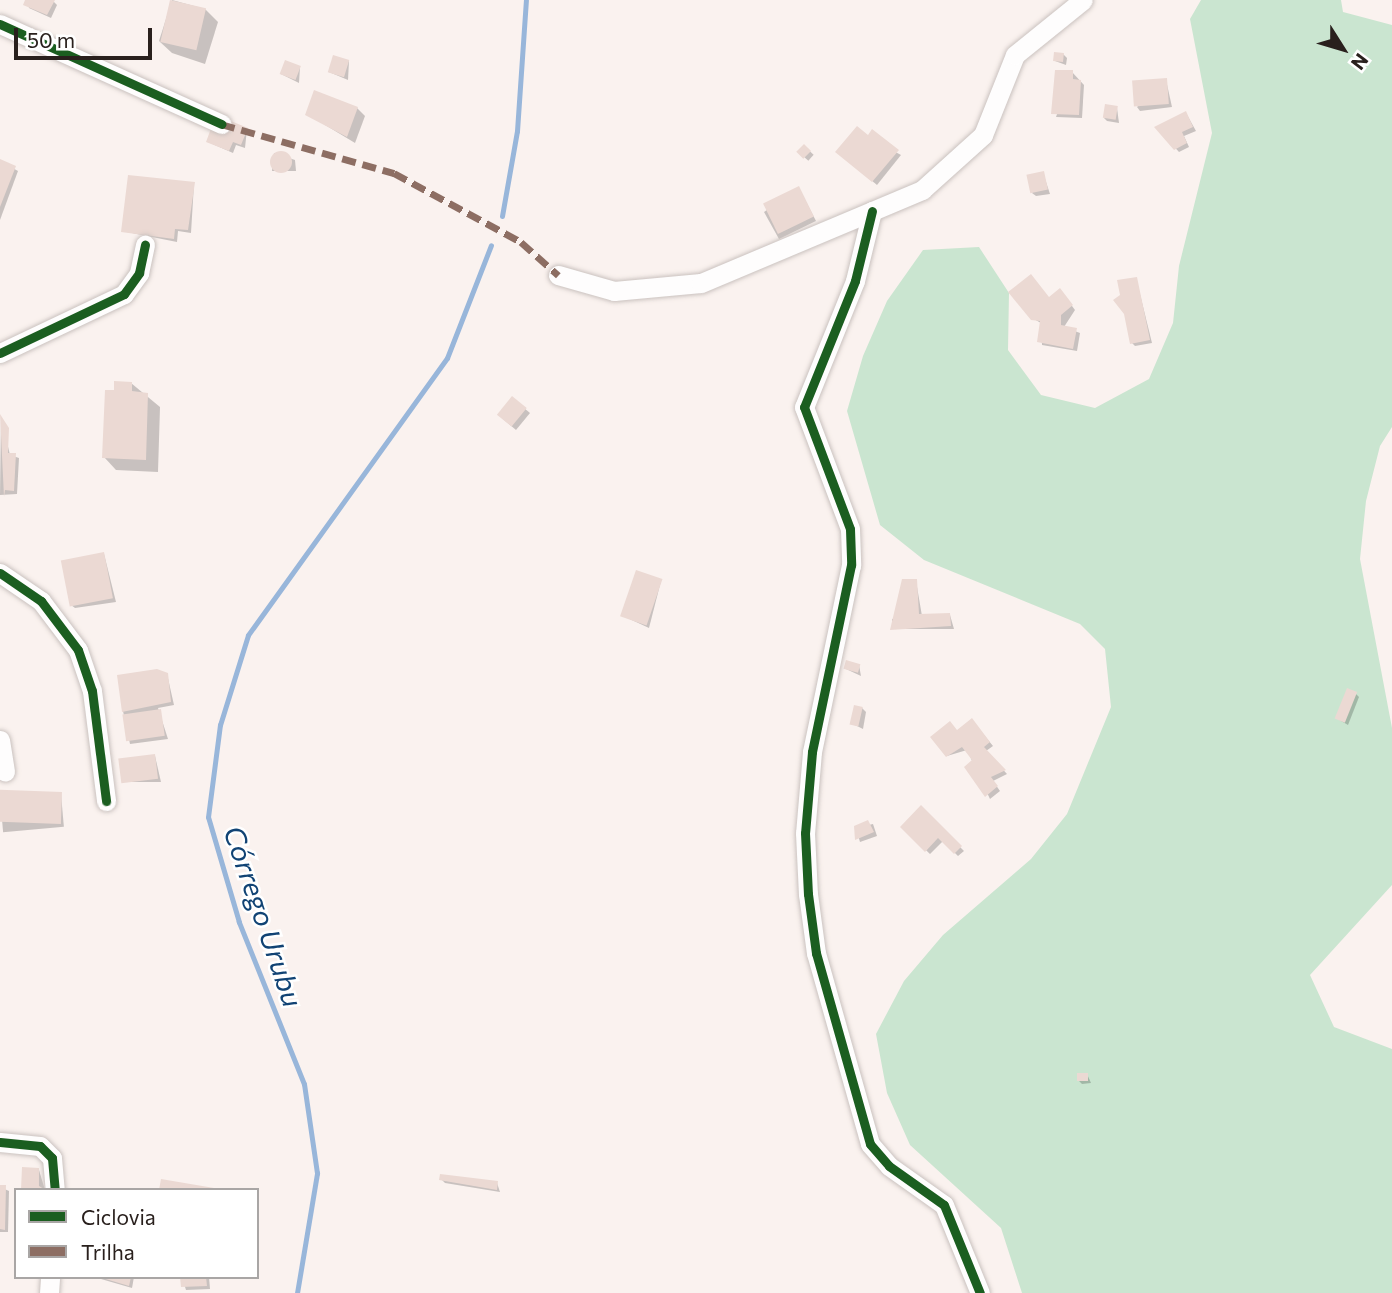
<!DOCTYPE html>
<meta charset="utf-8">
<style>
body{margin:0}
#map{position:relative;width:1392px;height:1293px;overflow:hidden;background:#faf2ef;font-family:Commissioner,sans-serif}
div>[style]{position:absolute}
.green>*{inset:0;background:#cae5d0}
.shadow>*{inset:0;background:#0003;transform-origin:0 0}
.stream>*{height:5px;margin:-2.5px;padding:0 2.5px;transform-origin:2.5px;border-radius:2.5px;background:#98b6da}
.building>*{inset:0;background:#ebd9d3;transform-origin:0 0}
.round{border-radius:50%}
.roads{filter:drop-shadow(0 0 2px #cac2bf) drop-shadow(0 0 2px #cac2bf)}
.minor>*{height:19px;margin:-9.5px;padding:0 9.5px;transform-origin:9.5px;border-radius:9.5px;background:#fefdfd}
.quiet>*{height:7px;margin-top:-3.5px;transform-origin:0;background:repeating-linear-gradient(90deg,#8d6e63 0 14px,transparent 0 21px)}
.cycleway>*{height:9px;margin:-4.5px;padding:0 4.5px;transform-origin:4.5px;border-radius:4.5px;background:#1b5e20}
span{translate:-50% -50%;white-space:nowrap;text-align:center;line-height:1.15;-webkit-text-stroke:5px #fff;paint-order:stroke}
.water-label{font-size:28px;color:#114374;font-style:italic}
.legend{position:absolute;left:14px;top:1188px;width:245px;height:91px;box-sizing:border-box;background:#fff;border:2px solid #a9a6a5;margin:0;padding:9px 12px;list-style:none;font-size:21px;color:#29201d}
.legend li{display:flex;align-items:center;gap:14px;height:35px}
.legend b{width:35px;border:2px solid #a9a6a5}
.north{position:absolute;left:1308px;top:14px;width:70px;height:70px;-webkit-text-stroke:5px #fff;paint-order:stroke;rotate:127deg;font-size:19px;font-weight:700;line-height:28px;text-align:center;color:#29201d}
.north::after{content:'';display:block;margin:auto;width:24px;height:32px;background:#29201d;clip-path:polygon(50% 0,100% 100%,50% 72%,0 100%)}
.scale{position:absolute;left:14px;top:28px;width:138px;height:32px;box-sizing:border-box;border:4px solid #29201d;border-top:0;padding-left:9px;font-size:21px;line-height:24px;white-space:nowrap;color:#29201d;-webkit-text-stroke:5px #fff;paint-order:stroke}
</style>
<div id="map">
<div class="green">
<div style="clip-path:polygon(1201px 0,1341px 0,1343px 12px,1392px 25px,1392px 427px,1380px 446px,1366px 501px,1360px 559px,1392px 728px,1392px 885px,1310px 975px,1334px 1027px,1392px 1049px,1392px 1293px,1022px 1293px,1001px 1228px,910px 1145px,887px 1093px,876px 1034px,904px 981px,943px 935px,1031px 859px,1067px 814px,1111px 707px,1105px 649px,1080px 624px,924px 560px,880px 525px,847px 411px,863px 356px,887px 301px,923px 250px,979px 247px,1009px 293px,1008px 350px,1041px 395px,1095px 408px,1149px 379px,1173px 323px,1179px 266px,1212px 133px,1190px 19px)"></div>
</div>
<div class="shadow">
<div style="clip-path:polygon(28px 0,52px 0,57px 5px,51px 18px,29px 8px)"></div>
<div style="clip-path:polygon(172px 0,205px 9px,218px 22px,205px 64px,172px 53px,159px 41px)"></div>
<div style="clip-path:polygon(1063px 54px,1067px 58px,1066px 65px,1055px 61px)"></div>
<div style="clip-path:polygon(349px 61px,348px 80px,329px 72px)"></div>
<div style="clip-path:polygon(300px 67px,299px 83px,281px 74px)"></div>
<div style="clip-path:polygon(1072px 72px,1084px 85px,1082px 118px,1056px 117px)"></div>
<div style="clip-path:polygon(1166px 80px,1172px 107px,1140px 111px,1137px 107px)"></div>
<div style="clip-path:polygon(357px 108px,365px 116px,355px 143px,307px 114px)"></div>
<div style="clip-path:polygon(1117px 108px,1119px 123px,1107px 121px,1104px 118px)"></div>
<div style="clip-path:polygon(1186px 113px,1196px 131px,1184px 136px,1189px 147px,1179px 152px,1156px 127px)"></div>
<div style="clip-path:polygon(247px 129px,245px 148px,236px 145px,233px 153px,208px 142px)"></div>
<div style="clip-path:polygon(868px 137px,901px 155px,877px 185px,841px 155px)"></div>
<div style="left:804px;top:146px;width:13px;height:8px;rotate:42deg"></div>
<div style="clip-path:polygon(274px 153px,295px 160px,296px 171px,272px 171px)"></div>
<div style="clip-path:polygon(0 161px,18px 171px,0 220px)"></div>
<div style="clip-path:polygon(1043px 173px,1050px 194px,1036px 196px,1032px 193px)"></div>
<div style="clip-path:polygon(194px 184px,191px 233px,178px 231px,177px 242px,122px 231px)"></div>
<div style="clip-path:polygon(799px 188px,816px 221px,779px 239px,764px 212px)"></div>
<div style="clip-path:polygon(1136px 278px,1152px 343px,1135px 346px,1132px 343px)"></div>
<div style="clip-path:polygon(1063px 294px,1075px 310px,1064px 327px,1080px 333px,1077px 351px,1042px 345px,1041px 323px,1032px 318px)"></div>
<div style="clip-path:polygon(131px 383px,160px 407px,158px 472px,116px 470px,104px 457px,116px 392px)"></div>
<div style="clip-path:polygon(512px 398px,530px 413px,516px 430px,503px 419px)"></div>
<div style="clip-path:polygon(1px 417px,10px 455px,19px 458px,17px 494px,0 495px)"></div>
<div style="clip-path:polygon(104px 554px,116px 602px,75px 608px,71px 605px)"></div>
<div style="clip-path:polygon(661px 581px,649px 628px,621px 615px)"></div>
<div style="clip-path:polygon(916px 581px,922px 616px,950px 615px,954px 629px,892px 629px,892px 619px,900px 618px)"></div>
<div style="clip-path:polygon(859px 665px,861px 676px,846px 669px)"></div>
<div style="clip-path:polygon(167px 674px,174px 705px,158px 708px,168px 739px,130px 744px,123px 711px)"></div>
<div style="clip-path:polygon(1356px 694px,1359px 697px,1348px 725px,1336px 718px)"></div>
<div style="clip-path:polygon(862px 708px,866px 712px,863px 729px,853px 724px)"></div>
<div style="clip-path:polygon(975px 724px,993px 746px,986px 751px,1007px 774px,993px 781px,1000px 791px,990px 799px,967px 750px,947px 756px,957px 732px)"></div>
<div style="clip-path:polygon(155px 756px,161px 782px,122px 782px)"></div>
<div style="left:61px;top:794px;width:33px;height:61px;rotate:85deg"></div>
<div style="clip-path:polygon(921px 808px,964px 851px,958px 856px,943px 841px,930px 854px,902px 827px)"></div>
<div style="clip-path:polygon(873px 824px,877px 836px,860px 842px,856px 828px)"></div>
<div style="clip-path:polygon(1087px 1074px,1091px 1083px,1082px 1084px,1079px 1081px)"></div>
<div style="clip-path:polygon(39px 1170px,45px 1190px,23px 1190px)"></div>
<div style="clip-path:polygon(441px 1179px,497px 1183px,500px 1192px,445px 1183px)"></div>
<div style="clip-path:polygon(0 1187px,9px 1191px,8px 1232px,0 1232px)"></div>
<div style="clip-path:polygon(134px 1277px,132px 1288px,101px 1279px,101px 1277px)"></div>
<div style="clip-path:polygon(182px 1277px,209px 1277px,210px 1289px,186px 1290px)"></div>
</div>
<div class="stream">
<div style="left:502px;top:216px;width:86px;rotate:-80deg"></div>
<div style="left:517px;top:131px;width:131px;rotate:-86.1deg"></div>
<div style="left:297px;top:1293px;width:122px;rotate:-80.5deg"></div>
<div style="left:317px;top:1173px;width:90px;rotate:-98.3deg"></div>
<div style="left:304px;top:1084px;width:175px;rotate:-111.9deg"></div>
<div style="left:239px;top:922px;width:109px;rotate:-106.4deg"></div>
<div style="left:208px;top:817px;width:93px;rotate:-82.6deg"></div>
<div style="left:220px;top:725px;width:94px;rotate:-72.7deg"></div>
<div style="left:248px;top:635px;width:341px;rotate:-54.3deg"></div>
<div style="left:447px;top:358px;width:121px;rotate:-68.7deg"></div>
</div>
<div class="building">
<div style="clip-path:polygon(25px 0,55px 0,47px 15px,23px 5px)"></div>
<div style="left:170px;top:0;width:37px;height:43px;rotate:13deg"></div>
<div style="left:1054px;top:52px;width:10px;height:9px;rotate:6deg"></div>
<div style="left:333px;top:55px;width:17px;height:18px;rotate:17deg"></div>
<div style="left:285px;top:60px;width:17px;height:15px;rotate:21deg"></div>
<div style="clip-path:polygon(1055px 70px,1073px 70px,1073px 79px,1081px 80px,1079px 115px,1051px 114px)"></div>
<div style="left:1167px;top:78px;width:26px;height:35px;rotate:86deg"></div>
<div style="clip-path:polygon(314px 90px,358px 107px,347px 137px,305px 115px)"></div>
<div style="left:1105px;top:104px;width:13px;height:14px;rotate:9deg"></div>
<div style="clip-path:polygon(1186px 111px,1193px 127px,1182px 132px,1187px 143px,1174px 150px,1154px 127px)"></div>
<div style="clip-path:polygon(216px 115px,248px 128px,241px 145px,233px 142px,229px 151px,206px 142px)"></div>
<div style="clip-path:polygon(857px 126px,868px 135px,872px 129px,899px 150px,872px 182px,835px 152px)"></div>
<div style="left:804px;top:144px;width:10px;height:11px;rotate:45deg"></div>
<div class="round" style="left:270px;top:151px;width:22px;height:22px"></div>
<div style="clip-path:polygon(0 159px,16px 166px,0 207px)"></div>
<div style="left:1044px;top:171px;width:19px;height:18px;rotate:78deg"></div>
<div style="clip-path:polygon(128px 175px,195px 182px,188px 230px,175px 229px,174px 239px,121px 232px)"></div>
<div style="left:799px;top:186px;width:34px;height:40px;rotate:64deg"></div>
<div style="clip-path:polygon(1031px 274px,1049px 297px,1060px 288px,1073px 305px,1061px 315px,1061px 325px,1077px 328px,1073px 349px,1037px 342px,1040px 321px,1031px 320px,1008px 292px)"></div>
<div style="clip-path:polygon(1137px 277px,1150px 340px,1130px 344px,1124px 314px,1113px 300px,1120px 295px,1117px 280px)"></div>
<div style="clip-path:polygon(114px 381px,132px 382px,132px 391px,148px 393px,146px 460px,102px 458px,105px 390px,114px 390px)"></div>
<div style="left:512px;top:396px;width:19px;height:24px;rotate:39deg"></div>
<div style="clip-path:polygon(0 414px,9px 428px,8px 453px,16px 453px,14px 491px,5px 490px,4px 497px)"></div>
<div style="left:104px;top:552px;width:47px;height:44px;rotate:79deg"></div>
<div style="left:636px;top:570px;width:28px;height:49px;rotate:19deg"></div>
<div style="clip-path:polygon(902px 579px,917px 579px,919px 614px,950px 613px,951px 626px,890px 630px)"></div>
<div style="left:846px;top:660px;width:15px;height:9px;rotate:16deg"></div>
<div style="clip-path:polygon(157px 669px,168px 673px,171px 702px,122px 712px,117px 675px)"></div>
<div style="left:1347px;top:688px;width:11px;height:33px;rotate:22deg"></div>
<div style="left:854px;top:705px;width:9px;height:20px;rotate:13deg"></div>
<div style="left:161px;top:709px;width:27px;height:39px;rotate:82deg"></div>
<div style="clip-path:polygon(972px 718px,990px 742px,984px 747px,1006px 770px,991px 777px,998px 786px,985px 797px,964px 767px,972px 760px,962px 747px,946px 757px,930px 737px,950px 721px,957px 730px)"></div>
<div style="left:155px;top:754px;width:25px;height:37px;rotate:83deg"></div>
<div style="left:62px;top:792px;width:32px;height:62px;rotate:92deg"></div>
<div style="clip-path:polygon(921px 805px,962px 846px,954px 854px,938px 838px,925px 852px,900px 827px)"></div>
<div style="clip-path:polygon(868px 820px,874px 832px,855px 840px,854px 826px)"></div>
<div style="left:1077px;top:1073px;width:11px;height:8px"></div>
<div style="clip-path:polygon(22px 1167px,39px 1168px,39px 1186px,46px 1190px,21px 1190px)"></div>
<div style="clip-path:polygon(440px 1174px,498px 1181px,497px 1190px,439px 1180px)"></div>
<div style="clip-path:polygon(161px 1179px,214px 1188px,214px 1190px,159px 1190px)"></div>
<div style="clip-path:polygon(0 1185px,6px 1185px,5px 1230px,0 1229px)"></div>
<div style="clip-path:polygon(99px 1277px,131px 1277px,129px 1286px)"></div>
<div style="clip-path:polygon(180px 1277px,206px 1277px,207px 1286px,181px 1287px)"></div>
</div>
<div class="roads">
<div class="minor">
<div style="left:0;top:24px;width:243px;rotate:24.3deg"></div>
<div style="left:872px;top:211px;width:72px;rotate:103.7deg"></div>
<div style="left:855px;top:281px;width:136px;rotate:112deg"></div>
<div style="left:804px;top:407px;width:130px;rotate:69.3deg"></div>
<div style="left:850px;top:529px;width:36px;rotate:88deg"></div>
<div style="left:851px;top:565px;width:191px;rotate:101.8deg"></div>
<div style="left:812px;top:752px;width:81px;rotate:94.9deg"></div>
<div style="left:805px;top:833px;width:61px;rotate:87.2deg"></div>
<div style="left:808px;top:894px;width:60px;rotate:82.3deg"></div>
<div style="left:816px;top:953px;width:198px;rotate:74.2deg"></div>
<div style="left:870px;top:1144px;width:29px;rotate:49deg"></div>
<div style="left:889px;top:1166px;width:67px;rotate:35.3deg"></div>
<div style="left:944px;top:1205px;width:95px;rotate:67.8deg"></div>
<div style="left:558px;top:275px;width:58px;rotate:15.9deg"></div>
<div style="left:614px;top:291px;width:87px;rotate:-5.3deg"></div>
<div style="left:701px;top:283px;width:240px;rotate:-22.8deg"></div>
<div style="left:922px;top:190px;width:82px;rotate:-42deg"></div>
<div style="left:983px;top:135px;width:86px;rotate:-68.2deg"></div>
<div style="left:1015px;top:55px;width:87px;rotate:-39deg"></div>
<div style="left:0;top:353px;width:137px;rotate:-25.4deg"></div>
<div style="left:124px;top:294px;width:26px;rotate:-54deg"></div>
<div style="left:139px;top:273px;width:29px;rotate:-78deg"></div>
<div style="left:0;top:573px;width:50px;rotate:34.3deg"></div>
<div style="left:41px;top:601px;width:61px;rotate:52.9deg"></div>
<div style="left:78px;top:650px;width:43px;rotate:71.1deg"></div>
<div style="left:92px;top:691px;width:111px;rotate:82.7deg"></div>
<div style="left:0;top:740px;width:32px;rotate:81deg"></div>
<div style="left:0;top:1142px;width:40px;rotate:5.7deg"></div>
<div style="left:40px;top:1146px;width:17px;rotate:45deg"></div>
<div style="left:52px;top:1158px;width:32px;rotate:85deg"></div>
<div style="left:49px;top:1293px;width:16px;rotate:-86deg"></div>
</div>
</div>
<div class="quiet">
<div style="left:221px;top:124px;width:180px;rotate:15.8deg"></div>
<div style="left:394px;top:173px;width:145px;rotate:28.5deg"></div>
<div style="left:521px;top:242px;width:50px;rotate:41.7deg"></div>
</div>
<div class="cycleway">
<div style="left:0;top:24px;width:243px;rotate:24.3deg"></div>
<div style="left:872px;top:211px;width:72px;rotate:103.7deg"></div>
<div style="left:855px;top:281px;width:136px;rotate:112deg"></div>
<div style="left:804px;top:407px;width:130px;rotate:69.3deg"></div>
<div style="left:850px;top:529px;width:36px;rotate:88deg"></div>
<div style="left:851px;top:565px;width:191px;rotate:101.8deg"></div>
<div style="left:812px;top:752px;width:81px;rotate:94.9deg"></div>
<div style="left:805px;top:833px;width:61px;rotate:87.2deg"></div>
<div style="left:808px;top:894px;width:60px;rotate:82.3deg"></div>
<div style="left:816px;top:953px;width:198px;rotate:74.2deg"></div>
<div style="left:870px;top:1144px;width:29px;rotate:49deg"></div>
<div style="left:889px;top:1166px;width:67px;rotate:35.3deg"></div>
<div style="left:944px;top:1205px;width:95px;rotate:67.8deg"></div>
<div style="left:0;top:353px;width:137px;rotate:-25.4deg"></div>
<div style="left:124px;top:294px;width:26px;rotate:-54deg"></div>
<div style="left:139px;top:273px;width:29px;rotate:-78deg"></div>
<div style="left:0;top:573px;width:50px;rotate:34.3deg"></div>
<div style="left:41px;top:601px;width:61px;rotate:52.9deg"></div>
<div style="left:78px;top:650px;width:43px;rotate:71.1deg"></div>
<div style="left:92px;top:691px;width:111px;rotate:82.7deg"></div>
<div style="left:0;top:1142px;width:40px;rotate:5.7deg"></div>
<div style="left:40px;top:1146px;width:17px;rotate:45deg"></div>
<div style="left:52px;top:1158px;width:32px;rotate:85deg"></div>
</div>
<div class="water-label">
<span style="left:264px;top:916px;rotate:71deg">Córrego Urubu</span>
</div>
<ul class="legend">
<li><b style="height:9px;background:#1b5e20"></b>Ciclovia</li>
<li><b style="height:9px;background:#8d6e63"></b>Trilha</li>
</ul>
<div class="north">N</div>
<div class="scale">50 m</div>
</div>
